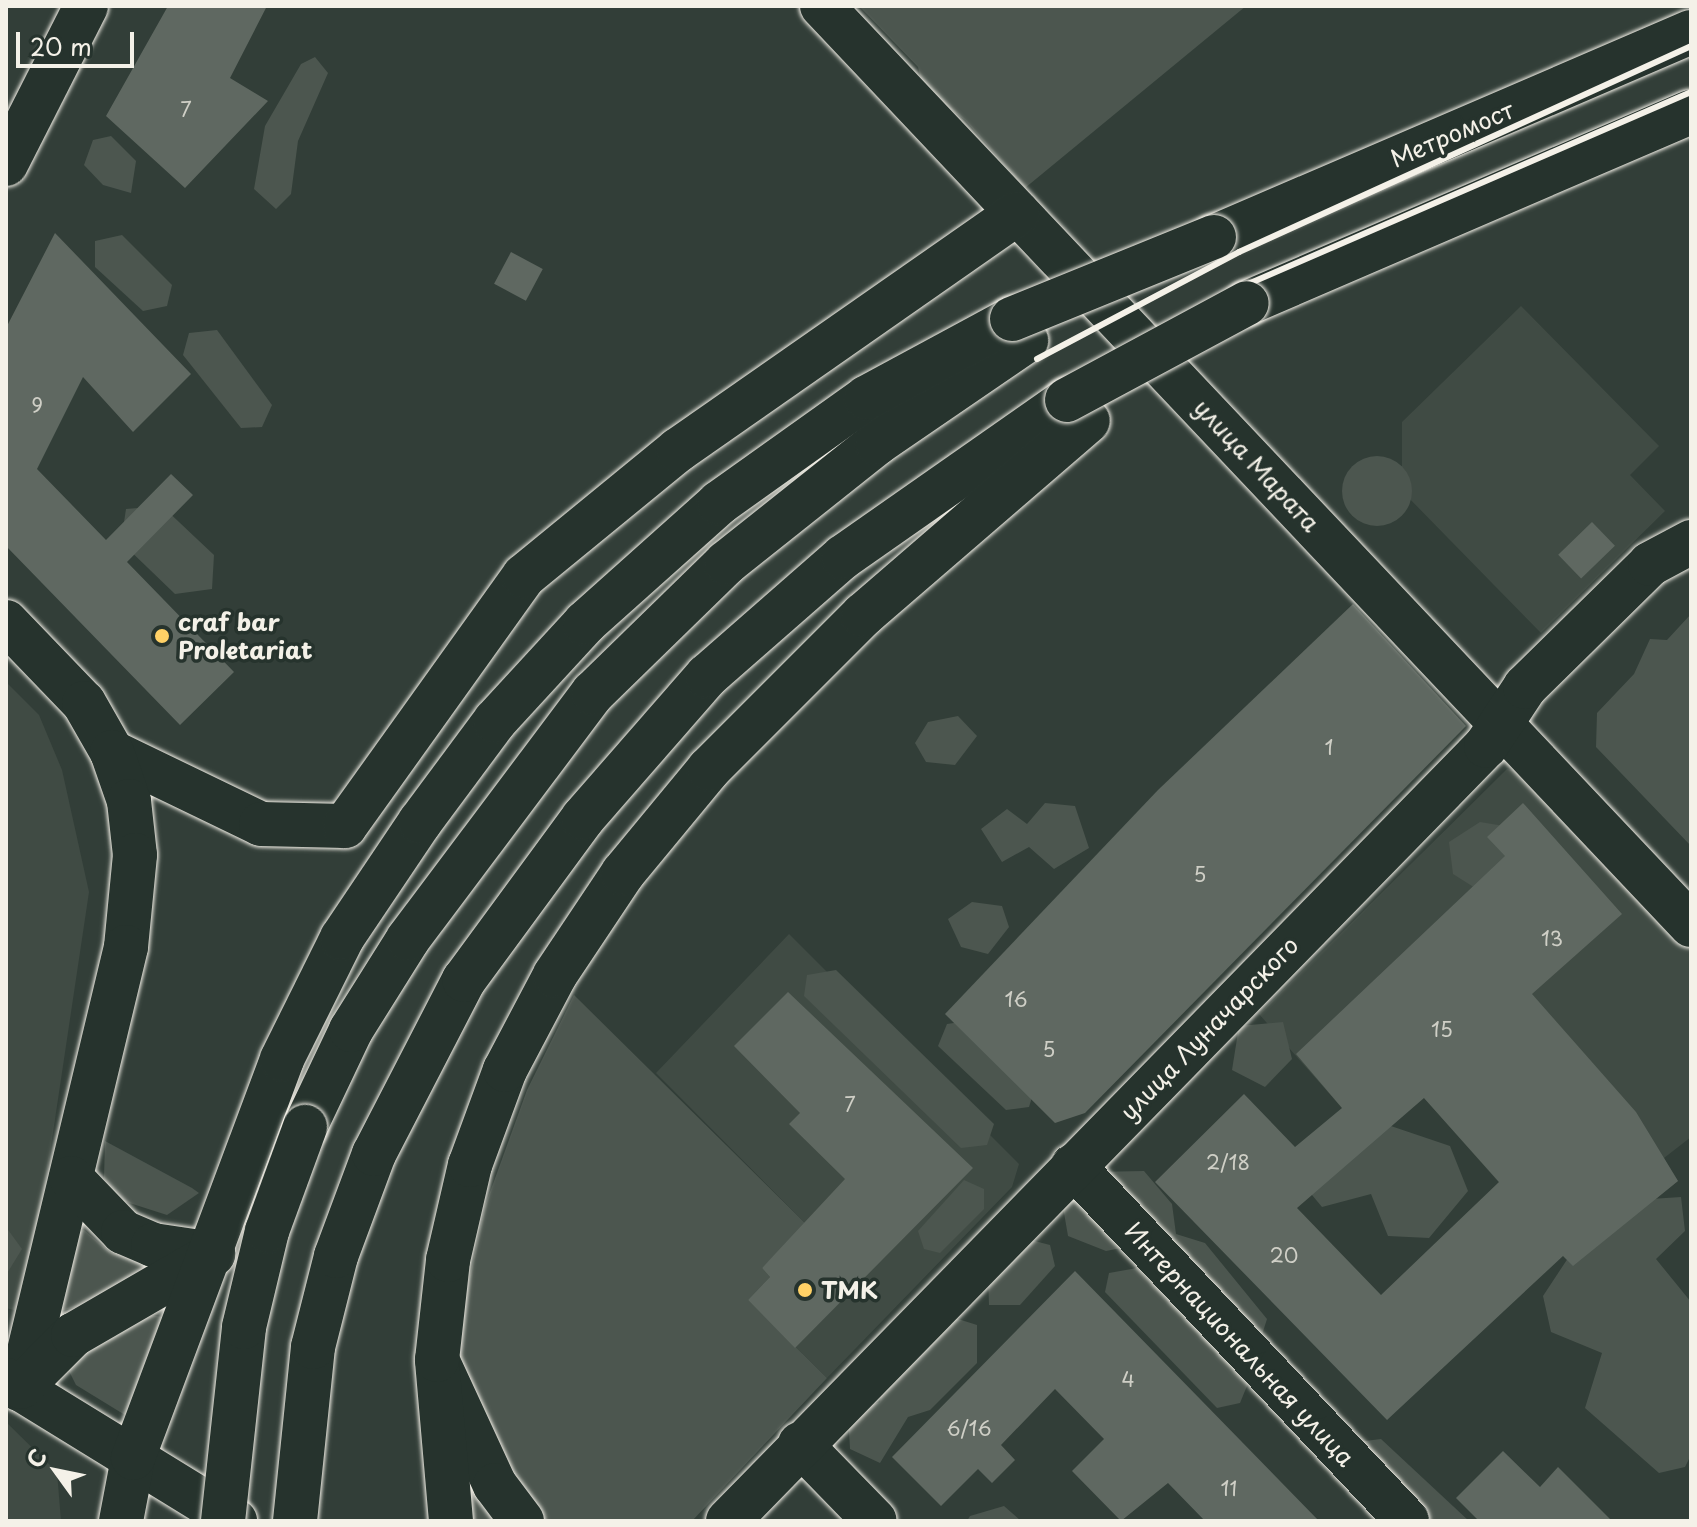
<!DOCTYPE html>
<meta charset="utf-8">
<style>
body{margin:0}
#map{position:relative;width:1697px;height:1527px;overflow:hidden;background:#323e38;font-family:"Playpen Sans",sans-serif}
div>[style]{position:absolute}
.built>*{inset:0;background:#404b44}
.green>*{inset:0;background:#4c564f}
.round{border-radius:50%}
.building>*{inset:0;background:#5f6861;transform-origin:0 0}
.roads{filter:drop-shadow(0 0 2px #f4f1e8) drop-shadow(0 0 2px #f4f1e8)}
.minor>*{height:44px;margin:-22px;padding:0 22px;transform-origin:22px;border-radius:22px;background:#26332d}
.secondary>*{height:44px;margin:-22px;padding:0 22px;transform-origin:22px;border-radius:22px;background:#26332d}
.rail>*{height:6px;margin:-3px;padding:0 3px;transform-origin:3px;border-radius:3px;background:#f4f1e8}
.bridges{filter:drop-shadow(0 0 2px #f4f1e8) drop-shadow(0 0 2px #f4f1e8)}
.secondary-bridge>*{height:44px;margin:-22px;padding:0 22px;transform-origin:22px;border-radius:22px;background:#26332d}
.dots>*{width:22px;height:22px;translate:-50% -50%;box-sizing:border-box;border:4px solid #26332d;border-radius:50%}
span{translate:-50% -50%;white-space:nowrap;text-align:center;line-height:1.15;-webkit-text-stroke:7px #26332d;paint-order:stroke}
.number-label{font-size:20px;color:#cfcfc6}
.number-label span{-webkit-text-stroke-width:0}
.street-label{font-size:24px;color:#f4f1e8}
.poi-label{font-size:24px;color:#f4f1e8;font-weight:700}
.left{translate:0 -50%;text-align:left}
.frame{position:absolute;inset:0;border:8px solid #f4f1e8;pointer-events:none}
.north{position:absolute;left:16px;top:1431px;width:80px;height:80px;-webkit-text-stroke:6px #26332d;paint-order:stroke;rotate:303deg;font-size:22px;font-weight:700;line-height:32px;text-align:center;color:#f4f1e8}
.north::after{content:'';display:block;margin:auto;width:28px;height:36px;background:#f4f1e8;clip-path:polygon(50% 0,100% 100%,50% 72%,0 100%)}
.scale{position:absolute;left:16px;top:32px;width:118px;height:36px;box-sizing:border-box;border:4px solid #f4f1e8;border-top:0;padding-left:10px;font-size:24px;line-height:28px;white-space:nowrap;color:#f4f1e8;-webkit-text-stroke:6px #26332d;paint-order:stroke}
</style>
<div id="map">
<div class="built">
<div style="clip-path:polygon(1521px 306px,1659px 446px,1630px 475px,1665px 511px,1541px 633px,1402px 491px,1402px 422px)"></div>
<div style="clip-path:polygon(6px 682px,39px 715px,62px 770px,89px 892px,26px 1313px,6px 1308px)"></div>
<div style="clip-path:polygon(1507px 769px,1529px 773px,1691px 947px,1691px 1137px,1664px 1158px,1678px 1181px,1573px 1266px,1393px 1063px,1342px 1108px,1259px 1014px)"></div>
<div style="clip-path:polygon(789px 934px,1019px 1164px,1012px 1187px,827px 1378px,748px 1300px,762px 1269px,806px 1224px,656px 1073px)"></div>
<div style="clip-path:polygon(6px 1422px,57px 1472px,61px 1521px,6px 1521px)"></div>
</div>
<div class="green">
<div style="clip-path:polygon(859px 6px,1246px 6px,1025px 188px,965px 120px,923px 88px,918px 67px)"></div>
<div style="clip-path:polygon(315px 57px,328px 73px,298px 141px,291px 194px,276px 209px,254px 189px,265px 126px,301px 64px)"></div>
<div style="clip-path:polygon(111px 136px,136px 161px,131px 193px,103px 185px,84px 165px,93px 140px)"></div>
<div style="clip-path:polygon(122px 235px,172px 285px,167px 306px,143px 311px,95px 267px,95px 241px)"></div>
<div style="clip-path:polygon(217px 330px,272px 405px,262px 427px,241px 428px,183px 355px,189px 333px)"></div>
<div class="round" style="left:1342px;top:456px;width:70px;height:70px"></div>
<div style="clip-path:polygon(162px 506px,214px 555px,212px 589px,175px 594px,121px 542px,126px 509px)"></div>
<div style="clip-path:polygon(1691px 614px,1691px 846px,1596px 747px,1597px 713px,1634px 674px,1650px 639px,1667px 640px)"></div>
<div style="clip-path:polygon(958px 716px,977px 736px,955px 765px,926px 762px,915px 743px,928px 722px)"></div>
<div style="clip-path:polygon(1045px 803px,1075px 806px,1089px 848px,1054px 869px,1029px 847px,1002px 862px,981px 829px,1007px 809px,1027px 824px)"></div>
<div style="clip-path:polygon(1480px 822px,1504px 826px,1517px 860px,1483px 893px,1453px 874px,1449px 842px)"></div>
<div style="clip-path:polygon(972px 902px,1002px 906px,1009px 927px,988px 954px,961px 947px,948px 919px)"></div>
<div style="clip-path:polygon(836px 970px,994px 1124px,987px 1145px,961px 1148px,804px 996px,807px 975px)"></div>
<div style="clip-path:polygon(574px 995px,807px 1225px,762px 1268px,770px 1277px,748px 1300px,827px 1378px,692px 1521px,546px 1521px,533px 1512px,504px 1465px,455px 1345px,485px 1206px,527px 1090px)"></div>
<div style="clip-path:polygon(974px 1020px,1037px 1081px,1029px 1107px,1006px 1110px,938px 1046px,947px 1024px)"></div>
<div style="clip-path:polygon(1283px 1022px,1292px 1059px,1265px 1087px,1232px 1070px,1239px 1026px)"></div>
<div style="clip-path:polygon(1382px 1123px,1450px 1146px,1468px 1191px,1429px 1238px,1388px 1236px,1371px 1194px,1322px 1207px,1292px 1171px)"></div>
<div style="clip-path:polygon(105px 1141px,192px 1188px,199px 1193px,167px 1215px,117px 1199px,104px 1178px)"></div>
<div style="clip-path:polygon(1144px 1171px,1172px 1204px,1176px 1234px,1205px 1243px,1267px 1319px,1259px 1344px,1161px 1240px,1106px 1251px,1068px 1236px,1063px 1207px,1092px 1172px)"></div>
<div style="clip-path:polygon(964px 1180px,984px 1189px,984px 1209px,940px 1253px,924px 1249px,918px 1231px)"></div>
<div style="clip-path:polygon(1681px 1197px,1685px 1231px,1656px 1259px,1691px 1302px,1691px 1455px,1685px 1467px,1659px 1473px,1585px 1408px,1602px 1353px,1551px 1332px,1543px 1296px,1605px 1202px)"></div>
<div style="clip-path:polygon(6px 1227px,22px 1249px,6px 1275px)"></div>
<div style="clip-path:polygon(84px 1230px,111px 1253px,160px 1265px,107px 1298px,57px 1312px,73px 1232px)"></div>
<div style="clip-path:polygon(1023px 1238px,1050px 1245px,1055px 1266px,1020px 1305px,989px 1305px,988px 1274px)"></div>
<div style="clip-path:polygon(1137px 1268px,1249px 1381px,1240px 1403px,1217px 1408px,1105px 1292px,1109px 1273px)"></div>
<div style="clip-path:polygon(939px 1313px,977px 1325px,977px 1363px,930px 1410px,908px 1417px,880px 1463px,850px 1449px,848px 1413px,880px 1402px,885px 1374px)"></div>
<div style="clip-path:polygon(149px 1315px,163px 1317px,141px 1407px,125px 1415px,76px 1385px,67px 1367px,74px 1351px)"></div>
<div style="clip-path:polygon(1381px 1439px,1469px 1521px,1414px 1521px,1357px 1442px)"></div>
<div style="clip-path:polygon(457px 1451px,498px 1521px,467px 1521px)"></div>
<div style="clip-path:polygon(1004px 1506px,1021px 1521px,967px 1521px,970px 1516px)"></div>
</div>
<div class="building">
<div style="clip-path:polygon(168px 6px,267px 6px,230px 78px,268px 101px,185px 188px,106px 116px)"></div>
<div style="clip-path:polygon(55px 233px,191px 374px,133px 432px,83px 377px,37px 469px,106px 540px,171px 474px,193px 495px,127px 562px,234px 672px,180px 725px,6px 546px,6px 328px)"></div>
<div style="left:511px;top:252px;width:36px;height:36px;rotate:28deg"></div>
<div style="left:1592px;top:522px;width:33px;height:47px;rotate:46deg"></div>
<div style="clip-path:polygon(1353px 604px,1466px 726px,1085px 1113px,1055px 1123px,945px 1014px,1158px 790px)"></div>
<div style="clip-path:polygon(evenodd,1523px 803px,1622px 914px,1532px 994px,1636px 1112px,1678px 1181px,1573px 1266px,1563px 1256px,1387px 1420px,1155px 1182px,1244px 1094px,1295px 1147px,1342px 1108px,1296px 1054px,1505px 856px,1487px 837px,1523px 803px,1424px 1098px,1499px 1182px,1381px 1295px,1297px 1208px,1424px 1098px)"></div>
<div style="clip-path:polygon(788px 992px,973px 1168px,795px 1348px,748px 1300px,770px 1277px,762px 1268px,845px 1179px,789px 1124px,800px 1113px,734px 1046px)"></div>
<div style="clip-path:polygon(1075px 1271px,1201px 1400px,1319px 1521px,1205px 1521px,1168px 1483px,1121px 1521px,1072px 1471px,1104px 1439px,1055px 1389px,1001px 1445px,1015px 1460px,992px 1483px,978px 1469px,941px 1506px,892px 1457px)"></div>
<div style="clip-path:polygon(1503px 1451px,1540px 1487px,1558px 1467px,1612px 1521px,1479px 1521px,1456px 1498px)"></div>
</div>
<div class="roads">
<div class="minor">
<div style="left:822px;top:6px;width:1265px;rotate:46.6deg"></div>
<div style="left:112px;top:752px;width:165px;rotate:25.8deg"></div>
<div style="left:261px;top:824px;width:84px;rotate:1.4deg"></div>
<div style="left:345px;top:826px;width:307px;rotate:-54.4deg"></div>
<div style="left:524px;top:576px;width:199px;rotate:-39.3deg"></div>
<div style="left:678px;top:450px;width:414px;rotate:-34.9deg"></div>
<div style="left:1073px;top:1166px;width:487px;rotate:46.7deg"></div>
<div style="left:439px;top:1364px;width:133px;rotate:65.2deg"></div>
<div style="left:495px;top:1485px;width:45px;rotate:53.1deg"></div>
<div style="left:800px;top:1444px;width:107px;rotate:45.8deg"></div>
<div style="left:728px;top:1521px;width:1084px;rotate:-45.64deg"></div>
<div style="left:1486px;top:746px;width:71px;rotate:-56.5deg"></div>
<div style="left:1525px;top:687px;width:175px;rotate:-44.5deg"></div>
<div style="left:1650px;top:564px;width:47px;rotate:-28.2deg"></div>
</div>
<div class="secondary">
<div style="left:6px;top:164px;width:177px;rotate:-63.1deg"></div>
<div style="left:1214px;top:237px;width:519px;rotate:-23.26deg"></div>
<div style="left:1247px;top:303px;width:483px;rotate:-23.3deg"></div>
<div style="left:6px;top:622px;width:112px;rotate:46.1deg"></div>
<div style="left:84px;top:703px;width:56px;rotate:60.3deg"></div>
<div style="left:112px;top:752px;width:52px;rotate:70.9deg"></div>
<div style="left:129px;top:801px;width:54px;rotate:83.7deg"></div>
<div style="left:135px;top:855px;width:92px;rotate:95.6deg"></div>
<div style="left:126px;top:947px;width:455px;rotate:103.5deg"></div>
<div style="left:305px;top:1127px;width:107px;rotate:-64.6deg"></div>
<div style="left:351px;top:1030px;width:107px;rotate:-57.9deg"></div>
<div style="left:408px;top:939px;width:308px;rotate:-53.1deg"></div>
<div style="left:593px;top:693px;width:186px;rotate:-44.3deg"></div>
<div style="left:726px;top:563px;width:193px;rotate:-38.5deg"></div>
<div style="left:877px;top:443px;width:181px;rotate:-34.4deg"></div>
<div style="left:71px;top:1178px;width:75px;rotate:46.1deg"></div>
<div style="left:123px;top:1232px;width:33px;rotate:23deg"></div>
<div style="left:153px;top:1245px;width:61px;rotate:8.5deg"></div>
<div style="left:6px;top:1380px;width:269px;rotate:31.6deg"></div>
<div style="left:21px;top:1387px;width:74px;rotate:-45deg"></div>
<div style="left:73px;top:1335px;width:162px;rotate:-30.1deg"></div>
<div style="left:121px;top:1521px;width:64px;rotate:-79.2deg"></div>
<div style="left:133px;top:1458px;width:426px;rotate:-69.5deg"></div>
<div style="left:282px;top:1059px;width:135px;rotate:-63.6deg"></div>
<div style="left:342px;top:938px;width:140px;rotate:-56.1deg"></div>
<div style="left:420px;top:822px;width:126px;rotate:-53.4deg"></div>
<div style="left:495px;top:721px;width:133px;rotate:-47.4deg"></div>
<div style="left:585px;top:623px;width:180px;rotate:-41.8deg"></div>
<div style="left:719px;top:503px;width:181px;rotate:-35.5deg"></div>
<div style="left:866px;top:398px;width:166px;rotate:-28.4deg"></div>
<div style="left:295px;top:1521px;width:175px;rotate:-84.1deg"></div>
<div style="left:313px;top:1347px;width:94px;rotate:-75.8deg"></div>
<div style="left:336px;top:1256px;width:109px;rotate:-69.6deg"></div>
<div style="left:374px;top:1154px;width:196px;rotate:-62.7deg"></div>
<div style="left:464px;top:980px;width:201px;rotate:-53.7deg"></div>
<div style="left:583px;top:818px;width:189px;rotate:-48.9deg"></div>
<div style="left:707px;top:676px;width:181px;rotate:-41.2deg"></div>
<div style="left:843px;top:557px;width:274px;rotate:-35deg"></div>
<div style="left:451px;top:1521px;width:162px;rotate:-95deg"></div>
<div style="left:437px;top:1360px;width:101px;rotate:-83.7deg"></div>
<div style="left:448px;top:1260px;width:98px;rotate:-77deg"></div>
<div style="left:470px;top:1165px;width:101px;rotate:-69.8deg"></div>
<div style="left:505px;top:1070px;width:107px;rotate:-62.2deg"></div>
<div style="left:555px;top:975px;width:123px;rotate:-56.3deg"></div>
<div style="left:623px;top:873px;width:135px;rotate:-50.4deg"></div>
<div style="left:709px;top:769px;width:218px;rotate:-45deg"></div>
<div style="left:863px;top:615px;width:297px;rotate:-40.8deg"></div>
</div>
</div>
<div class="rail">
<div style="left:1037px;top:359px;width:229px;rotate:-27.9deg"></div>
<div style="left:1239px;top:252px;width:497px;rotate:-24.5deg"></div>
<div style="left:1067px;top:390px;width:185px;rotate:-31.3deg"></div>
<div style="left:1225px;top:294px;width:508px;rotate:-23.44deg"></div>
</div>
<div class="bridges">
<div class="secondary-bridge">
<div style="left:1012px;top:319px;width:218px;rotate:-22.1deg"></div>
<div style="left:1067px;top:400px;width:204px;rotate:-28.3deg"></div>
<div style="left:223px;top:1521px;width:195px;rotate:-83.8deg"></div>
<div style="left:244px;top:1327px;width:99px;rotate:-76.5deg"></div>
<div style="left:267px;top:1231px;width:111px;rotate:-69.9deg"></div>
</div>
</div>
<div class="dots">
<div style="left:162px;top:636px;background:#ffd166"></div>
<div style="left:805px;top:1290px;background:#ffd166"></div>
</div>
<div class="number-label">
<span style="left:186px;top:109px">7</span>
<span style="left:37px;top:405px">9</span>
<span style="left:1329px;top:747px">1</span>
<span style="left:1200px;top:874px">5</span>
<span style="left:1552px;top:938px">13</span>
<span style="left:1016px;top:999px">16</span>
<span style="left:1442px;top:1029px">15</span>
<span style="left:1049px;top:1049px">5</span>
<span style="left:850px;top:1104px">7</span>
<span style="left:1228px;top:1162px">2/18</span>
<span style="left:1284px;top:1255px">20</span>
<span style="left:1128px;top:1379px">4</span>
<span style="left:969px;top:1428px">6/16</span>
<span style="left:1229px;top:1488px">11</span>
</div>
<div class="street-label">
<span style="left:1452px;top:134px;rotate:-23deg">Метромост</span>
<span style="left:1257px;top:465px;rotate:47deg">улица Марата</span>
<span style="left:1209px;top:1028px;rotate:-46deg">улица Луначарского</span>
<span style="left:1240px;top:1344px;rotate:47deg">Интернациональная улица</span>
</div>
<div class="poi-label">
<span class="left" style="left:178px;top:636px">craf bar<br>Proletariat</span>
<span class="left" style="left:821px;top:1290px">ТМК</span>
</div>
<div class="frame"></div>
<div class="north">С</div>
<div class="scale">20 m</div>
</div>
